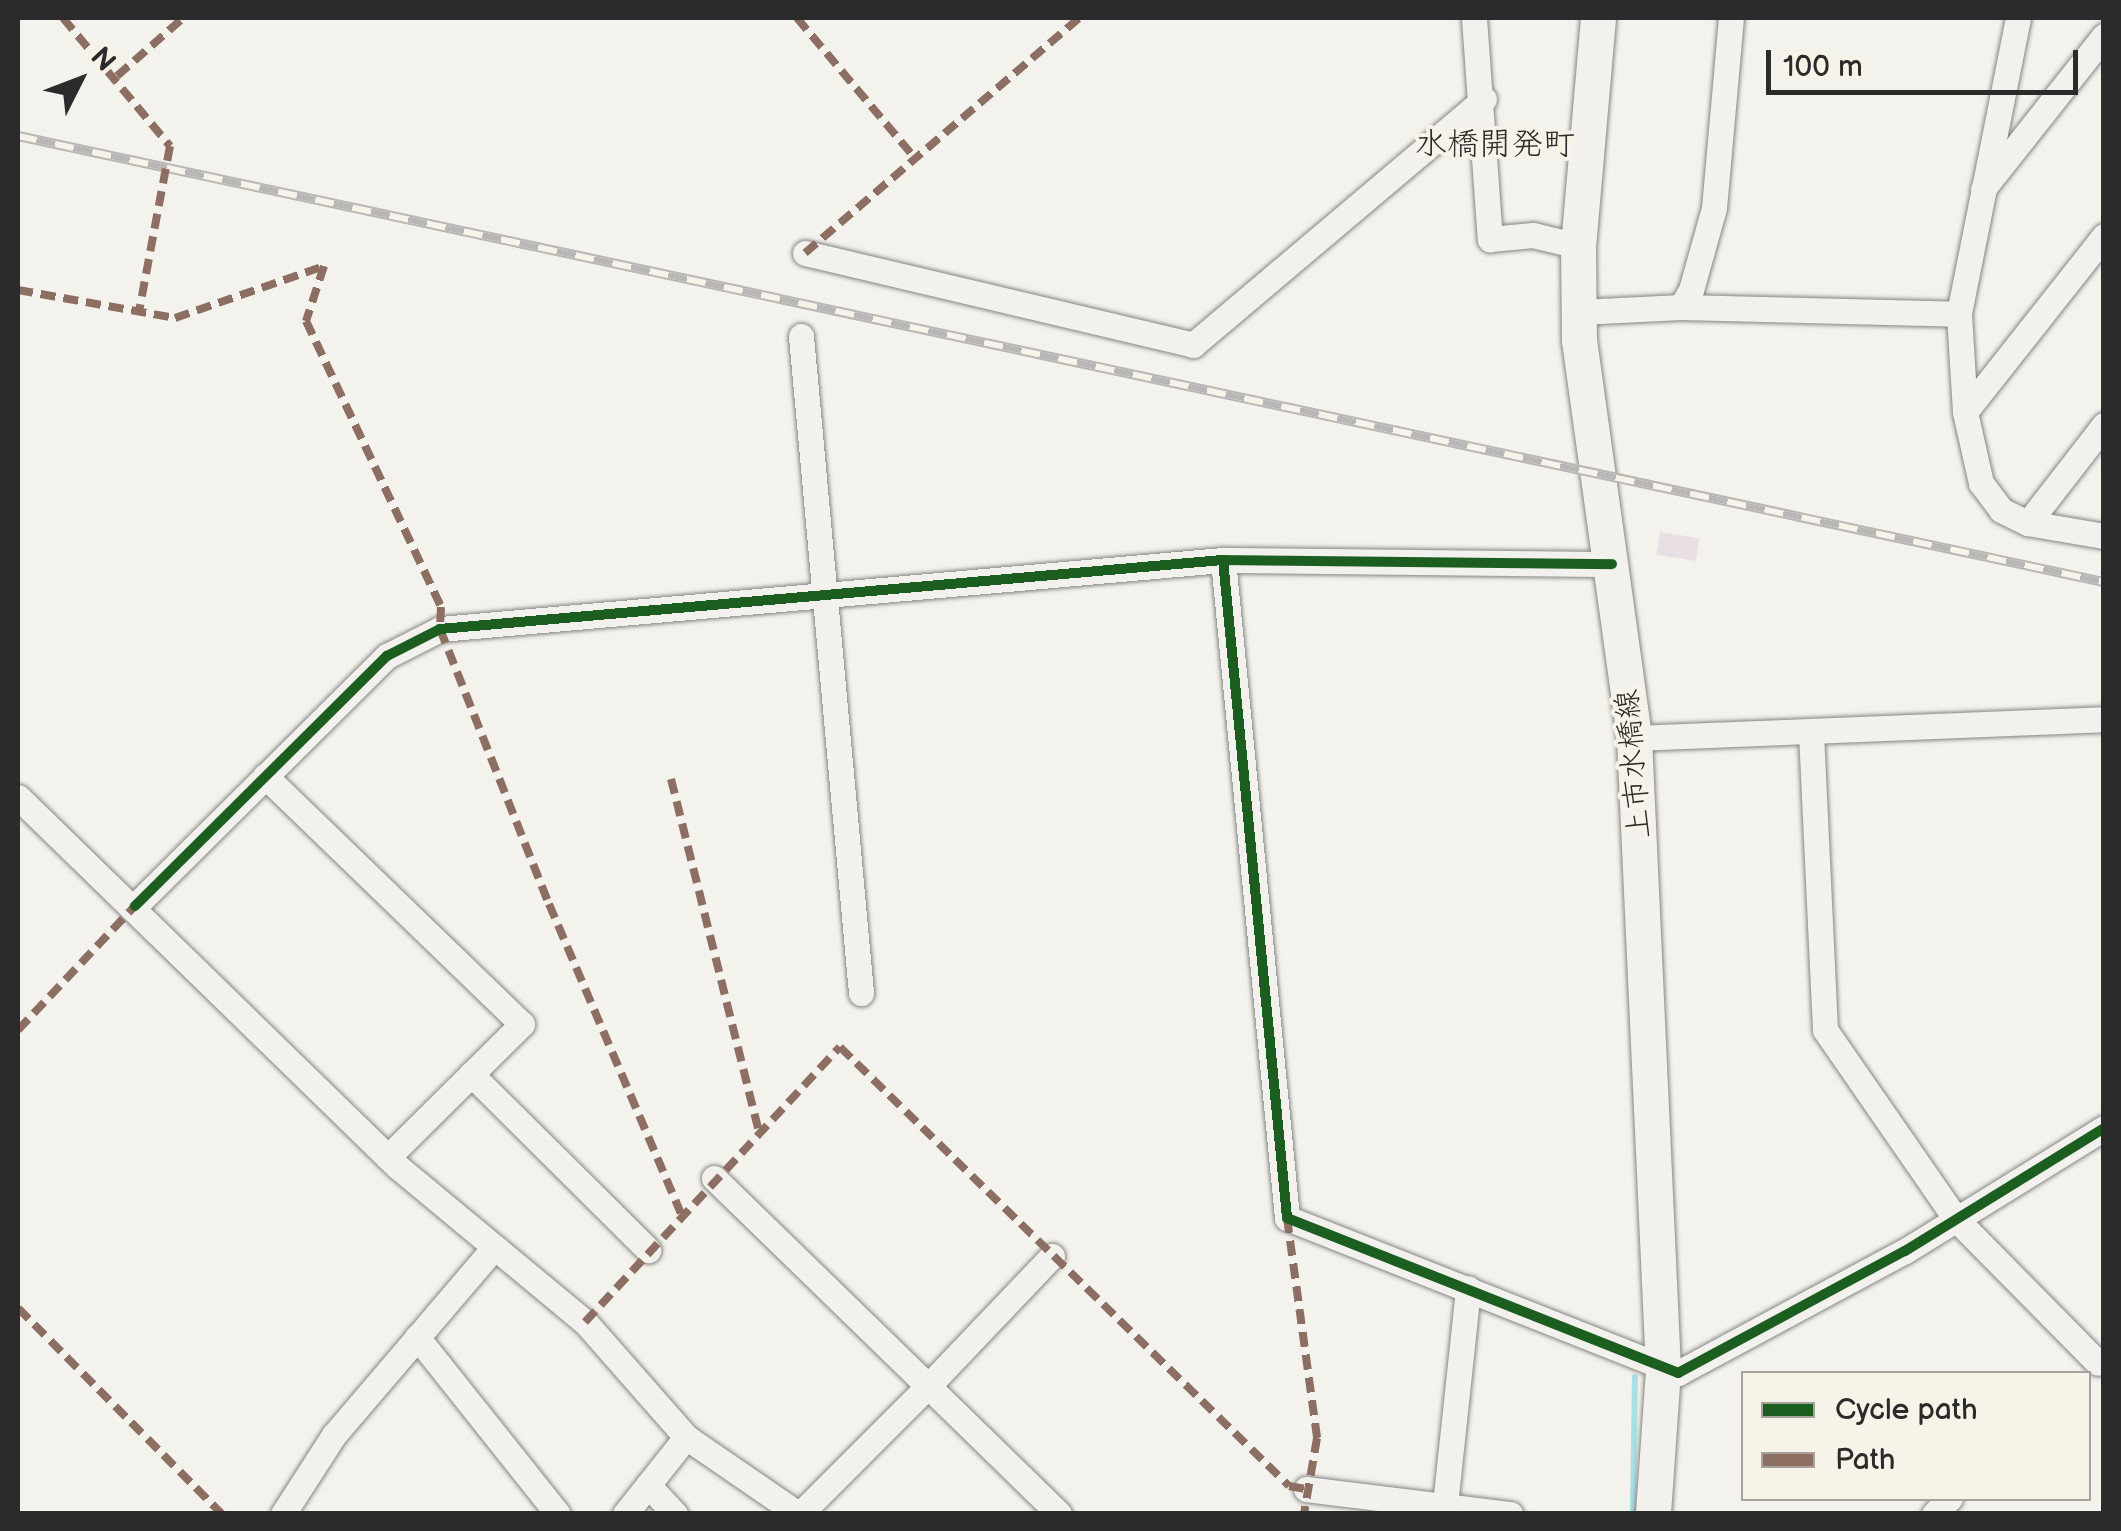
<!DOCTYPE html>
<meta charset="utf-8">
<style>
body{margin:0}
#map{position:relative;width:2121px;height:1531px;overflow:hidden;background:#f4f2ec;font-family:"Balsamiq Sans","Klee One",sans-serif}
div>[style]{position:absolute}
.stream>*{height:6px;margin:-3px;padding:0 3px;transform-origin:3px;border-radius:3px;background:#a8e0e5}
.building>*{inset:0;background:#e8dfe5;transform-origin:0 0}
.roads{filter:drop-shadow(0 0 2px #858582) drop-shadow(0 0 2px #858582)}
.minor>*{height:25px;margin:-12.5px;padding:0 12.5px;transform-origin:12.5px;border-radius:12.5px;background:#f2f1ed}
.secondary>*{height:35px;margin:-17.5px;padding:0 17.5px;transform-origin:17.5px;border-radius:17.5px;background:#f2f1ed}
.rail>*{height:10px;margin-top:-5px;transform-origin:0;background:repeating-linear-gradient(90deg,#f7f3e8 0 19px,#b8b7b5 0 38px);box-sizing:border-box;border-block:2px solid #b8b7b5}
.quiet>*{height:8px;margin-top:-4px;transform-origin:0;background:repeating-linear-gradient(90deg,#8d6e63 0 15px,transparent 0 23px)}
.cycleway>*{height:10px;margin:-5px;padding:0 5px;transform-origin:5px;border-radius:5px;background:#1b5e20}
span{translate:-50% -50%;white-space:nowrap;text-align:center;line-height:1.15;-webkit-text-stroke:8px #f7f3e8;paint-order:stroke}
.street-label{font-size:30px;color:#2b2b2b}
.neighbourhood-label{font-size:32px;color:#2b2b2b}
.frame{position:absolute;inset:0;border:20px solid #2b2b2b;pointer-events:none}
.legend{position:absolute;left:1741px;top:1371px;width:350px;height:130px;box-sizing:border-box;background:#f7f3e8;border:2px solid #a5a39c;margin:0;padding:12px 18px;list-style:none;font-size:30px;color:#2b2b2b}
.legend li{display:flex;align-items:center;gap:20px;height:50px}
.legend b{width:50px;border:2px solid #a5a39c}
.north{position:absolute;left:30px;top:30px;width:100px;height:100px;-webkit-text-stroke:8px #f7f3e8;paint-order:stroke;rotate:48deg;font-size:28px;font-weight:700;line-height:40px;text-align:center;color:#2b2b2b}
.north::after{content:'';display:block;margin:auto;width:35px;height:45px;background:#2b2b2b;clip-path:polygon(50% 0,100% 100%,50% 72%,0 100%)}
.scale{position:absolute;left:1766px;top:50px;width:312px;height:45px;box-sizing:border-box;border:5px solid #2b2b2b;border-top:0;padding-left:12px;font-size:30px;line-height:35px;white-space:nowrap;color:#2b2b2b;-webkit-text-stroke:8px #f7f3e8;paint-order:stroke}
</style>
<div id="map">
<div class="stream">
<div style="left:1633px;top:1514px;width:137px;rotate:-89.2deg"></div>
</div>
<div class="building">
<div style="left:1660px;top:532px;width:40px;height:23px;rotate:9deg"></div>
</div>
<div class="roads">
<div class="minor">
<div style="left:1474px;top:18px;width:222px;rotate:85.9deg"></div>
<div style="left:1490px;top:239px;width:43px;rotate:-5.3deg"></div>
<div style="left:1533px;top:235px;width:46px;rotate:13.7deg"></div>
<div style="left:2018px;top:18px;width:302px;rotate:101.3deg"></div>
<div style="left:1959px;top:314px;width:98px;rotate:86.5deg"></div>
<div style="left:1965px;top:412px;width:73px;rotate:77.3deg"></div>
<div style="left:1981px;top:483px;width:34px;rotate:53deg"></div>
<div style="left:2001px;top:510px;width:30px;rotate:26deg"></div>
<div style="left:2028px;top:523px;width:77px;rotate:9.7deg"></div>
<div style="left:1983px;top:189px;width:195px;rotate:-51.7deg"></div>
<div style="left:805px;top:253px;width:399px;rotate:13.3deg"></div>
<div style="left:1193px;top:345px;width:381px;rotate:-40.2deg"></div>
<div style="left:1681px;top:307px;width:278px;rotate:1.4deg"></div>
<div style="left:1579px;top:312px;width:102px;rotate:-2.8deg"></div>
<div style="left:1681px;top:307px;width:20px;rotate:-60deg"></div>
<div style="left:1691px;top:290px;width:85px;rotate:-74.3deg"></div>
<div style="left:1714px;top:208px;width:191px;rotate:-84.9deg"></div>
<div style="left:801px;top:336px;width:660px;rotate:84.78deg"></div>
<div style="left:1965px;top:412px;width:224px;rotate:-51.7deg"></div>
<div style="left:2028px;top:523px;width:124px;rotate:-52.2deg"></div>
<div style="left:1223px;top:560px;width:661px;rotate:84.44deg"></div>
<div style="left:1287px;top:1218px;width:421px;rotate:21.6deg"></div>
<div style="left:1678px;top:1373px;width:258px;rotate:-28.3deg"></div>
<div style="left:1905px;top:1251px;width:234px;rotate:-31.7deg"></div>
<div style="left:1811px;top:733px;width:297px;rotate:87.3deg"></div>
<div style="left:1825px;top:1030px;width:230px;rotate:55.3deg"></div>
<div style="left:1956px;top:1219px;width:202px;rotate:45.4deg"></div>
<div style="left:1634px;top:738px;width:470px;rotate:-2.3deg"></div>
<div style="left:265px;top:776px;width:357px;rotate:44deg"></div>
<div style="left:522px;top:1024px;width:189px;rotate:135.2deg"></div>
<div style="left:18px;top:797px;width:530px;rotate:44.24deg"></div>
<div style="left:398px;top:1167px;width:243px;rotate:39.7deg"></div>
<div style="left:585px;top:1322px;width:153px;rotate:48.7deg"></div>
<div style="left:686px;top:1437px;width:136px;rotate:34.5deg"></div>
<div style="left:135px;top:906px;width:355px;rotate:-44.8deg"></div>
<div style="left:387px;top:656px;width:59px;rotate:-27deg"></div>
<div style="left:440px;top:629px;width:786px;rotate:-5.04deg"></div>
<div style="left:1223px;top:560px;width:389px;rotate:0.6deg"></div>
<div style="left:471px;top:1074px;width:250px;rotate:44.8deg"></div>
<div style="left:714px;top:1178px;width:298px;rotate:44.2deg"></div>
<div style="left:928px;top:1386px;width:181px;rotate:135deg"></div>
<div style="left:1052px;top:1256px;width:180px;rotate:133.6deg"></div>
<div style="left:928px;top:1386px;width:183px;rotate:44.3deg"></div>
<div style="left:417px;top:1337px;width:226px;rotate:51.5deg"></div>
<div style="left:648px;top:1485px;width:40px;rotate:47deg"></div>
<div style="left:1306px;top:1489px;width:206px;rotate:7deg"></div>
<div style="left:283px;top:1514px;width:94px;rotate:-57.2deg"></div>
<div style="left:334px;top:1435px;width:243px;rotate:-49.5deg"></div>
<div style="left:625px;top:1514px;width:98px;rotate:-51.6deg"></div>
<div style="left:1444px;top:1514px;width:227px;rotate:-83.9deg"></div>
<div style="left:1934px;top:1514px;width:23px;rotate:-45deg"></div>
</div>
<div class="secondary">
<div style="left:1598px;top:18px;width:229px;rotate:95deg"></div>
<div style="left:1578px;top:246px;width:94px;rotate:89.4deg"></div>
<div style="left:1579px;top:340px;width:402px;rotate:82.1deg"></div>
<div style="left:1634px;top:738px;width:633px;rotate:87.37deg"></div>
<div style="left:1663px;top:1370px;width:144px;rotate:94deg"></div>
</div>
</div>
<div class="rail">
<div style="left:18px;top:136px;width:2133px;rotate:12.07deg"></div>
</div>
<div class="quiet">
<div style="left:63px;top:18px;width:167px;rotate:50.1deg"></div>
<div style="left:170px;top:146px;width:169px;rotate:100.6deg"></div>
<div style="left:797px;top:18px;width:182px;rotate:49.9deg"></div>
<div style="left:117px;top:76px;width:88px;rotate:-41.3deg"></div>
<div style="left:805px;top:253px;width:361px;rotate:-40.6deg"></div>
<div style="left:18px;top:290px;width:159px;rotate:10.1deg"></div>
<div style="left:175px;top:318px;width:158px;rotate:-19.2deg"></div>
<div style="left:324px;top:266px;width:58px;rotate:108.1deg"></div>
<div style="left:306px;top:321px;width:316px;rotate:64.7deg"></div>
<div style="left:441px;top:607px;width:22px;rotate:93deg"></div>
<div style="left:440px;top:629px;width:296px;rotate:68.4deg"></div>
<div style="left:549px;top:904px;width:336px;rotate:66.9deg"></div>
<div style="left:671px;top:779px;width:363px;rotate:76deg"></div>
<div style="left:18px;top:1030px;width:170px;rotate:-46.7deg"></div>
<div style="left:1287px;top:1218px;width:222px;rotate:82.2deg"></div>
<div style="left:1317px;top:1438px;width:77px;rotate:99.7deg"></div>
<div style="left:18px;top:1308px;width:290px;rotate:45.3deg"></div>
<div style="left:585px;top:1322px;width:375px;rotate:-47.2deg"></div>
<div style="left:840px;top:1047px;width:628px;rotate:44.35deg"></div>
<div style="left:1289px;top:1486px;width:17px;rotate:10deg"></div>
</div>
<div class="cycleway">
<div style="left:1223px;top:560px;width:661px;rotate:84.44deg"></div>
<div style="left:1287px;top:1218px;width:421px;rotate:21.6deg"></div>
<div style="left:1678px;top:1373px;width:258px;rotate:-28.3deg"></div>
<div style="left:1905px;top:1251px;width:234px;rotate:-31.7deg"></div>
<div style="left:135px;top:906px;width:355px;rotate:-44.8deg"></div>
<div style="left:387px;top:656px;width:59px;rotate:-27deg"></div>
<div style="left:440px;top:629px;width:786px;rotate:-5.04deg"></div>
<div style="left:1223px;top:560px;width:389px;rotate:0.6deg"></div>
</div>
<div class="street-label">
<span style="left:1634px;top:764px;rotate:-95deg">上市水橋線</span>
</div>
<div class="neighbourhood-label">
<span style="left:1495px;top:145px">水橋開発町</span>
</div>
<div class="frame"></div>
<ul class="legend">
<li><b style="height:12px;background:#1b5e20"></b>Cycle path</li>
<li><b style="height:12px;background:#8d6e63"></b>Path</li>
</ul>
<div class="north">N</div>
<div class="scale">100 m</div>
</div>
